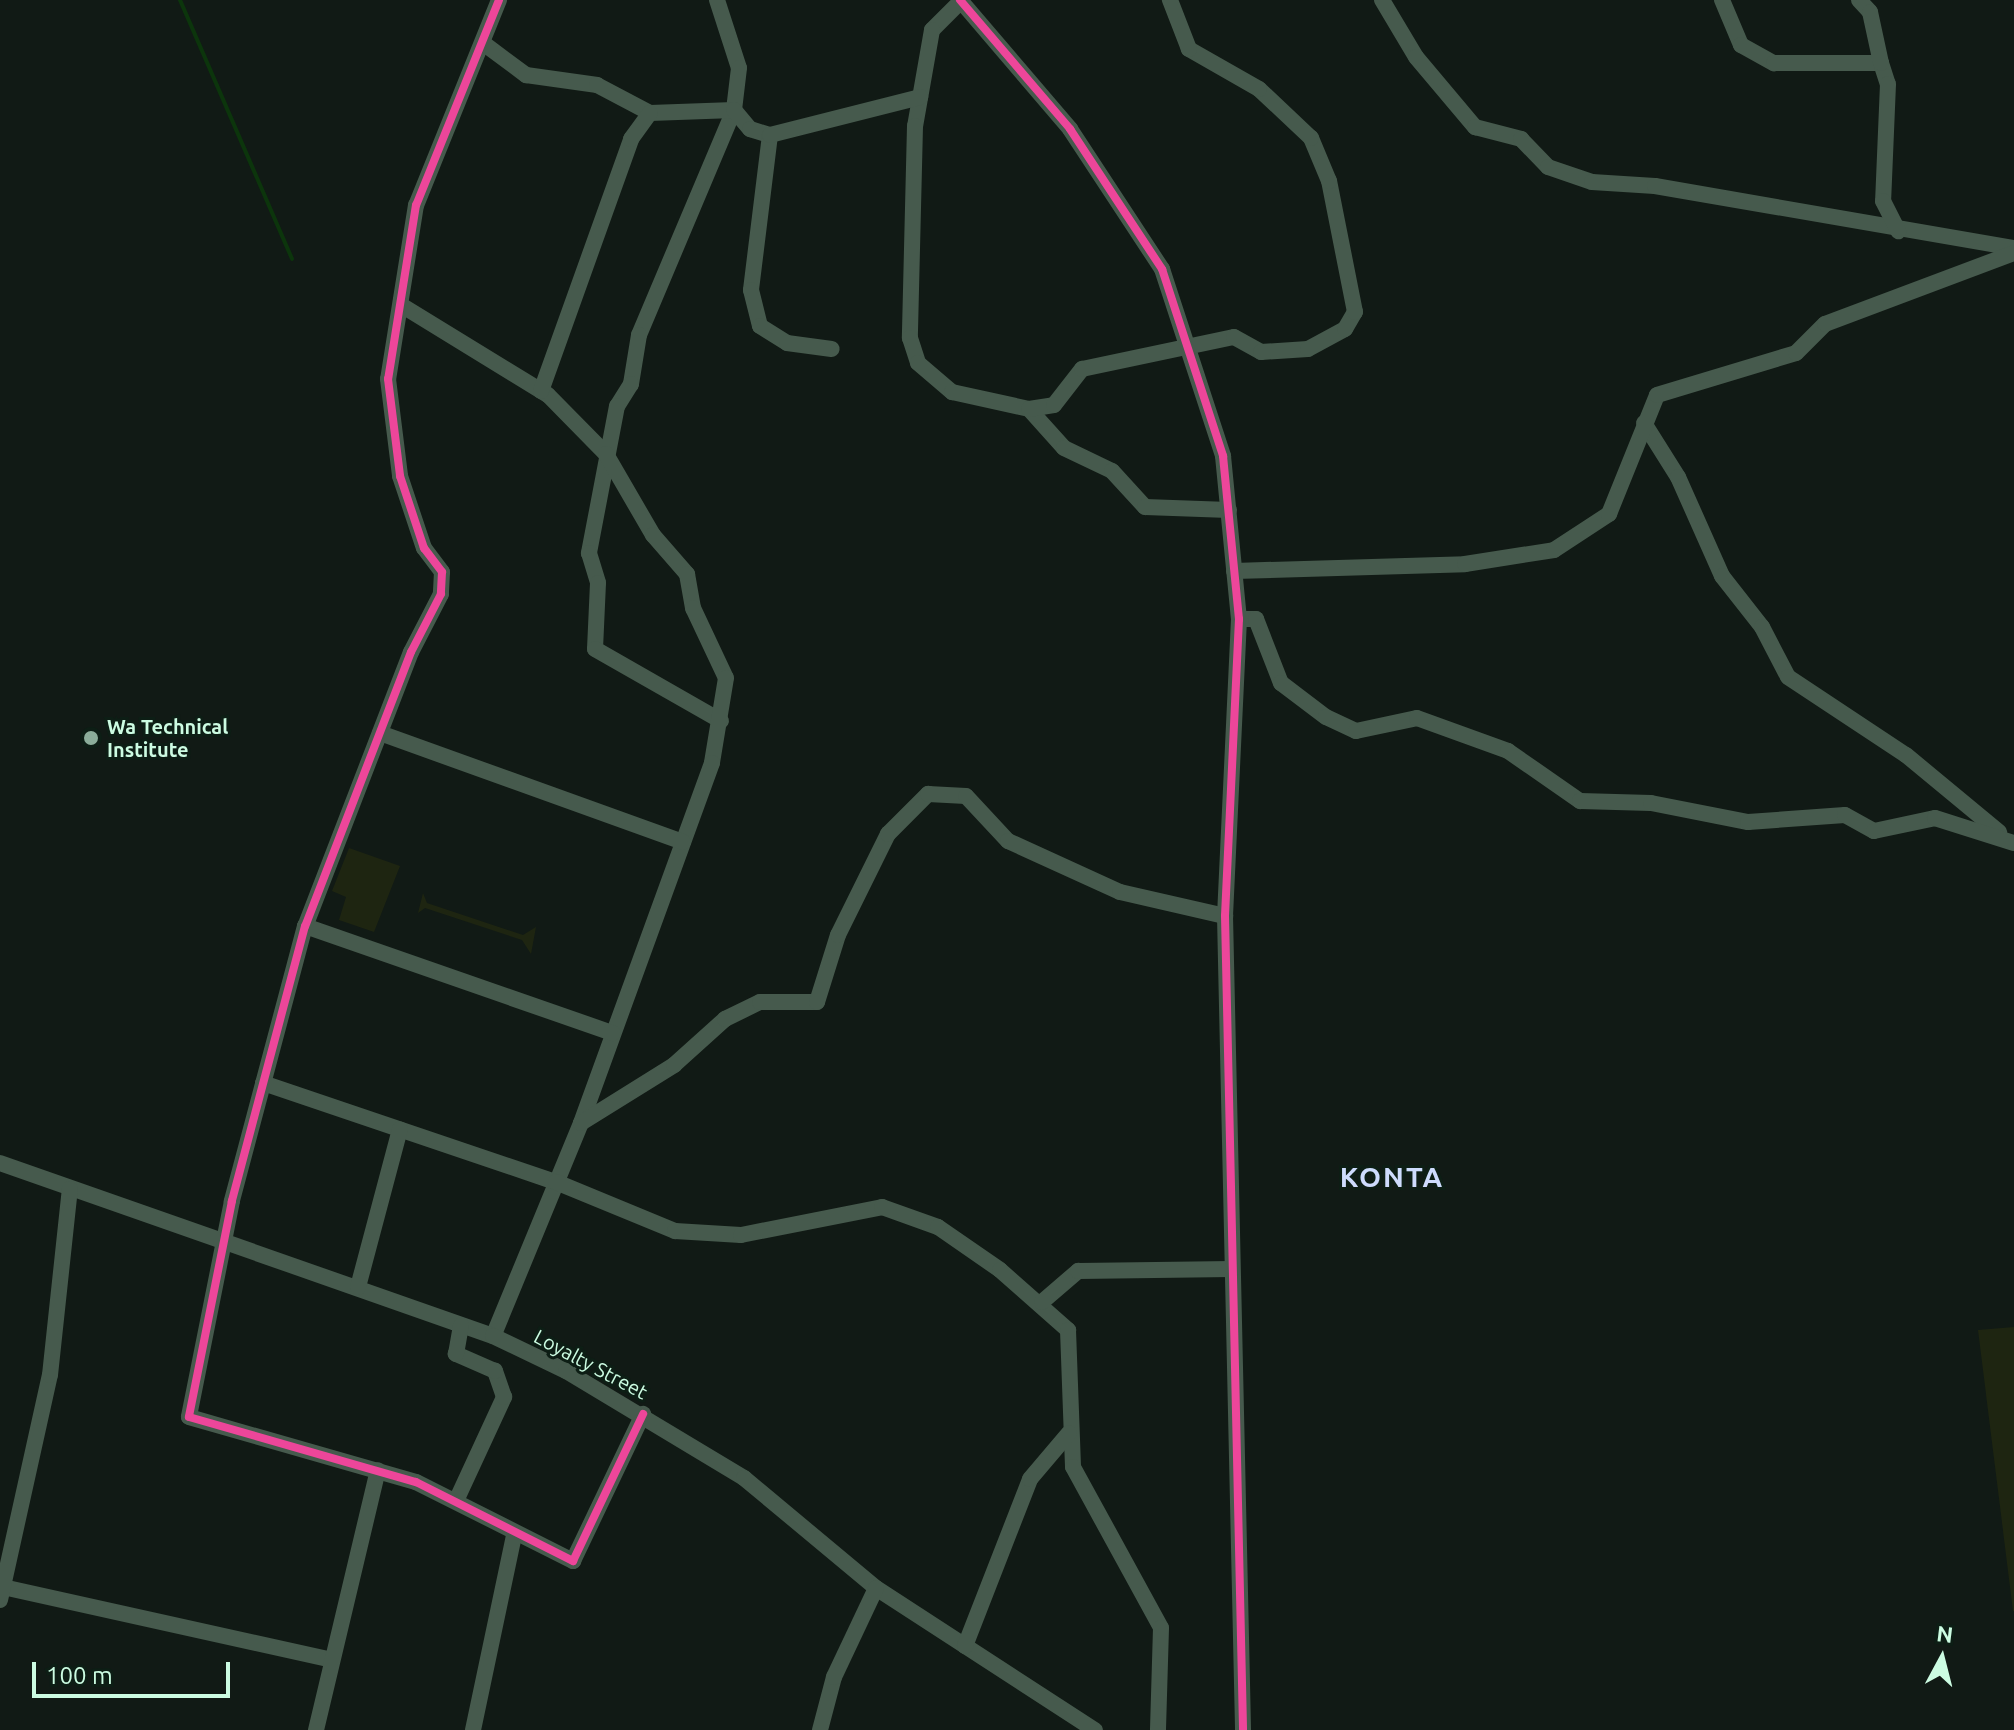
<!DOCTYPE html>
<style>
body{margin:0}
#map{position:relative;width:2014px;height:1730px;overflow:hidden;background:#111a15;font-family:Ubuntu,sans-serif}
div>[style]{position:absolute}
.green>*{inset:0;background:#1e2511}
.stream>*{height:4px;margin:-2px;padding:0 2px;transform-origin:2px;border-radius:2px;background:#0c350c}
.minor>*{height:16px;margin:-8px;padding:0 8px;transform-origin:8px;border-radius:8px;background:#465a4d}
.cycleway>*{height:8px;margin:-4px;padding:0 4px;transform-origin:4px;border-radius:4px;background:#ed469a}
.dots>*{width:22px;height:22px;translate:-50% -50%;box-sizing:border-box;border:4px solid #0d1e15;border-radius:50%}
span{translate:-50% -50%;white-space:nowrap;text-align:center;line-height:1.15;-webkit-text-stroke:6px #0d1e15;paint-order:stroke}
.poi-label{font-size:20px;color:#ccfce2;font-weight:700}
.left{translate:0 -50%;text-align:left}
.street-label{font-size:20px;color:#ccfce2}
.district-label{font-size:28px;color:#cedcfd;font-weight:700;letter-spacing:2px}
.north{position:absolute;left:1902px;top:1618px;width:80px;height:80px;-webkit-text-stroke:6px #0d1e15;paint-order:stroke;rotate:7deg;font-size:22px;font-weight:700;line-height:32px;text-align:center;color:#ccfce2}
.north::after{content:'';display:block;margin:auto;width:28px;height:36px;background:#ccfce2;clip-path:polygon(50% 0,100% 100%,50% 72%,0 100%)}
.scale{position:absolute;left:32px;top:1662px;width:198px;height:36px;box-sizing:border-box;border:4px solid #ccfce2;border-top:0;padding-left:10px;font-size:24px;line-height:28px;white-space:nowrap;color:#ccfce2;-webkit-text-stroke:6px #0d1e15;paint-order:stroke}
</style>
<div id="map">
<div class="green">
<div style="clip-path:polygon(349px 848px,400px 866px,374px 932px,339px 920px,346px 897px,332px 891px)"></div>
<div style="clip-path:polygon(423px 893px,427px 903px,523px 935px,536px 927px,531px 954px,522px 940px,425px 908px,418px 913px)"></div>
<div style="clip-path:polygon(2014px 1327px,2014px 1611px,2013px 1611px,1978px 1330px)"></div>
</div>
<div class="stream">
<div style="left:180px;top:0;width:282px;rotate:66.6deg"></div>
</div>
<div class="minor">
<div style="left:499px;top:0;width:221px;rotate:112deg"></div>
<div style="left:416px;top:205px;width:176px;rotate:99.1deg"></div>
<div style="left:388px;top:379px;width:98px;rotate:82.9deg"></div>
<div style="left:400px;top:476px;width:76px;rotate:71.6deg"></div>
<div style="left:424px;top:548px;width:30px;rotate:53deg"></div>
<div style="left:442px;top:572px;width:22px;rotate:93deg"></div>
<div style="left:441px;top:594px;width:65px;rotate:117.3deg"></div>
<div style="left:411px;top:652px;width:294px;rotate:111.1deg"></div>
<div style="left:305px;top:926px;width:285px;rotate:104.9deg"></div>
<div style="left:232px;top:1201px;width:220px;rotate:101.3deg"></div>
<div style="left:189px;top:1417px;width:236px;rotate:16deg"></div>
<div style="left:416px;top:1482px;width:176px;rotate:26.7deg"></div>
<div style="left:573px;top:1561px;width:163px;rotate:-64.5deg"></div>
<div style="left:717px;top:0;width:71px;rotate:72.1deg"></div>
<div style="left:739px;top:68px;width:42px;rotate:96.8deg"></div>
<div style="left:734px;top:110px;width:244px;rotate:112.9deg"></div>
<div style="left:639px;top:335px;width:50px;rotate:99.3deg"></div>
<div style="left:631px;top:384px;width:26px;rotate:122deg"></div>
<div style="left:617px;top:406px;width:150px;rotate:100.8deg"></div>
<div style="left:589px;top:553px;width:31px;rotate:73deg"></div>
<div style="left:598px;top:583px;width:66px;rotate:92.6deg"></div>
<div style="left:595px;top:649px;width:145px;rotate:29.7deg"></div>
<div style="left:960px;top:0;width:170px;rotate:49.5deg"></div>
<div style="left:1070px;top:129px;width:168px;rotate:56.7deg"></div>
<div style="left:1162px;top:269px;width:197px;rotate:71.9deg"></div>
<div style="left:1223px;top:456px;width:164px;rotate:84.4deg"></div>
<div style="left:1239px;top:619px;width:297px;rotate:92.7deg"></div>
<div style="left:1225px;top:916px;width:814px;rotate:88.73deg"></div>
<div style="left:1382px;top:0;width:66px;rotate:59.2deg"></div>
<div style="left:1416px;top:57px;width:92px;rotate:49.9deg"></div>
<div style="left:1475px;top:127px;width:48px;rotate:14.6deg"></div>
<div style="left:1521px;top:139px;width:39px;rotate:46deg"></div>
<div style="left:1548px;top:167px;width:46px;rotate:18.8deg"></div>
<div style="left:1592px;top:182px;width:63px;rotate:3.6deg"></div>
<div style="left:1655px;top:186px;width:364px;rotate:9.8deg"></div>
<div style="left:1722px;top:0;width:49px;rotate:67.1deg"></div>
<div style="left:1741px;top:45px;width:38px;rotate:29deg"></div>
<div style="left:1774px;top:63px;width:107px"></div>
<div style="left:1881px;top:63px;width:22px;rotate:72deg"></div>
<div style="left:1888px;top:84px;width:117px;rotate:92.4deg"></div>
<div style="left:1883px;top:201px;width:34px;rotate:63deg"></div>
<div style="left:1859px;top:0;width:16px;rotate:47deg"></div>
<div style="left:1870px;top:12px;width:52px;rotate:77.8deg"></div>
<div style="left:961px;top:1px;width:41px;rotate:135deg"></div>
<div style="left:932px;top:30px;width:97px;rotate:100deg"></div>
<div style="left:915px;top:126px;width:212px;rotate:91.4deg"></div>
<div style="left:910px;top:338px;width:26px;rotate:72deg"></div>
<div style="left:918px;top:363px;width:45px;rotate:40.5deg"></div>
<div style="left:952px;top:392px;width:79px;rotate:12.4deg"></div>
<div style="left:1029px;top:409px;width:52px;rotate:48.1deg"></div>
<div style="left:1064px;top:448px;width:53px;rotate:25.6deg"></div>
<div style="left:1112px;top:471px;width:49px;rotate:47.5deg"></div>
<div style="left:1145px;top:507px;width:84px;rotate:2deg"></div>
<div style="left:483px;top:43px;width:54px;rotate:36.7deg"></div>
<div style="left:526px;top:75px;width:72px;rotate:8deg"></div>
<div style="left:597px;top:85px;width:60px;rotate:27.8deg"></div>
<div style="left:650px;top:113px;width:84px;rotate:-2deg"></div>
<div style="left:734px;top:110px;width:25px;rotate:50deg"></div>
<div style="left:750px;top:129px;width:21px;rotate:17deg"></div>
<div style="left:770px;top:135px;width:156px;rotate:97deg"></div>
<div style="left:751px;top:290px;width:37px;rotate:76deg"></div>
<div style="left:760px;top:326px;width:32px;rotate:32deg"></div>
<div style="left:787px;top:343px;width:45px;rotate:7.6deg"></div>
<div style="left:770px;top:135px;width:155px;rotate:-14.2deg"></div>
<div style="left:401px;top:305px;width:172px;rotate:31.5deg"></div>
<div style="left:548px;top:395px;width:83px;rotate:45.5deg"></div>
<div style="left:606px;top:454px;width:94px;rotate:59.9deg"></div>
<div style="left:653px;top:535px;width:52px;rotate:48.9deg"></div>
<div style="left:687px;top:574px;width:35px;rotate:80deg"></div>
<div style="left:693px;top:608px;width:77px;rotate:64.8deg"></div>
<div style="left:726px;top:678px;width:86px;rotate:99.4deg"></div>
<div style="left:712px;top:763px;width:383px;rotate:110deg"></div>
<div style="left:581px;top:1123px;width:230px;rotate:112.4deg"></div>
<div style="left:541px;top:391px;width:268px;rotate:-70.3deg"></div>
<div style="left:631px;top:139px;width:32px;rotate:-54deg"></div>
<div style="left:1029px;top:409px;width:25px;rotate:-9deg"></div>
<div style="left:1054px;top:405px;width:46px;rotate:-52.1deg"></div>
<div style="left:1082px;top:369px;width:155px;rotate:-11.9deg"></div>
<div style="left:1234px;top:337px;width:31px;rotate:29deg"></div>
<div style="left:1261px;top:352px;width:47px;rotate:-3.7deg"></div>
<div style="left:1308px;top:349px;width:42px;rotate:-28.4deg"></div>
<div style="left:1345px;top:329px;width:20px;rotate:-60deg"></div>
<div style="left:1355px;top:312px;width:134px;rotate:-101.2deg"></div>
<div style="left:1329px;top:181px;width:47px;rotate:-112.7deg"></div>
<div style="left:1311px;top:138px;width:71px;rotate:-136.7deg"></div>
<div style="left:1259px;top:89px;width:81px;rotate:-150.3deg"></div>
<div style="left:1189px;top:49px;width:53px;rotate:-111.2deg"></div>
<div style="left:1644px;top:423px;width:64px;rotate:57.8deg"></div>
<div style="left:1678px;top:477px;width:108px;rotate:66deg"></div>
<div style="left:1722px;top:576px;width:65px;rotate:51.9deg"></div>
<div style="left:1762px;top:627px;width:56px;rotate:62.5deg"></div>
<div style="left:1788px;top:677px;width:141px;rotate:33.5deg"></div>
<div style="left:1906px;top:755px;width:121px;rotate:39.6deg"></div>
<div style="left:1234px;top:571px;width:231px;rotate:-1.7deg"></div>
<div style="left:1465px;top:564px;width:90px;rotate:-8.9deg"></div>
<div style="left:1554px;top:550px;width:66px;rotate:-33.2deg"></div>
<div style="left:1609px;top:514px;width:128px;rotate:-68deg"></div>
<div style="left:1657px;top:395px;width:145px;rotate:-16.8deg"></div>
<div style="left:1796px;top:353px;width:41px;rotate:-45deg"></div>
<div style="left:1825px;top:324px;width:202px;rotate:-20.6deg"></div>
<div style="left:1239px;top:619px;width:17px"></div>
<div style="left:1256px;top:619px;width:69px;rotate:68.7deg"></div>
<div style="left:1281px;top:683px;width:56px;rotate:37.1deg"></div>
<div style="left:1326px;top:717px;width:33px;rotate:25deg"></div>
<div style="left:1356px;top:731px;width:62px;rotate:-12deg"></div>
<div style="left:1417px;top:718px;width:97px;rotate:19.9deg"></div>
<div style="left:1508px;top:751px;width:88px;rotate:34.8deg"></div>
<div style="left:1580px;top:801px;width:71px;rotate:1.6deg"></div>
<div style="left:1651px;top:803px;width:99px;rotate:11.1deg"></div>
<div style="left:1748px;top:822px;width:97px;rotate:-4.1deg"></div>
<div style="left:1845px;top:815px;width:33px;rotate:29deg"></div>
<div style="left:1874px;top:831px;width:62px;rotate:-12deg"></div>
<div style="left:1935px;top:818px;width:83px;rotate:17.6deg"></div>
<div style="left:380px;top:733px;width:322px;rotate:19.8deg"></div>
<div style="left:305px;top:926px;width:326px;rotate:19.2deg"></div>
<div style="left:263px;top:1083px;width:309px;rotate:18.7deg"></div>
<div style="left:556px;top:1182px;width:129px;rotate:22.4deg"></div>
<div style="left:675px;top:1231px;width:66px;rotate:3.5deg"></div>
<div style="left:741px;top:1235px;width:144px;rotate:-11.2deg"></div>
<div style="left:882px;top:1207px;width:59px;rotate:19.7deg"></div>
<div style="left:938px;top:1227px;width:75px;rotate:34.7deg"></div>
<div style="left:1000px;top:1270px;width:91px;rotate:41.4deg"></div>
<div style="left:1068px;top:1330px;width:137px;rotate:87.9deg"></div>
<div style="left:1073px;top:1467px;width:183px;rotate:61.3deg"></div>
<div style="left:1161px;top:1628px;width:102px;rotate:91.7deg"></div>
<div style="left:581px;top:1123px;width:110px;rotate:-31.9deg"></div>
<div style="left:674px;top:1065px;width:69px;rotate:-42deg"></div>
<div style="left:725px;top:1019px;width:39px;rotate:-26deg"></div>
<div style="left:760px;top:1002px;width:57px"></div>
<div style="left:817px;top:1002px;width:70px;rotate:-72.6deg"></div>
<div style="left:838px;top:935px;width:113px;rotate:-63.7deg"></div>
<div style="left:888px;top:834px;width:57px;rotate:-45deg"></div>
<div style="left:928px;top:794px;width:38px;rotate:3deg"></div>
<div style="left:966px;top:796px;width:62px;rotate:47deg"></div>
<div style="left:1008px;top:841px;width:123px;rotate:24.5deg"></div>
<div style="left:1120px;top:892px;width:108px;rotate:12.9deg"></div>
<div style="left:0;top:1163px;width:522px;rotate:19.34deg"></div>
<div style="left:493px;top:1336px;width:81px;rotate:25.6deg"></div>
<div style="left:566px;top:1371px;width:208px;rotate:31deg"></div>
<div style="left:744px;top:1478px;width:172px;rotate:39.8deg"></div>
<div style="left:876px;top:1588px;width:261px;rotate:33deg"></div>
<div style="left:358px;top:1287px;width:163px;rotate:-75.1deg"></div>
<div style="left:1042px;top:1302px;width:48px;rotate:-40.7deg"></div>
<div style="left:1078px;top:1271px;width:154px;rotate:-0.7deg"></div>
<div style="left:456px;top:1501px;width:115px;rotate:-65.2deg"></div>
<div style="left:504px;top:1397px;width:28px;rotate:-109deg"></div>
<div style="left:495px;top:1371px;width:43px;rotate:-156.4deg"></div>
<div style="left:456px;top:1354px;width:29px;rotate:-80deg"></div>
<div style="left:3px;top:1587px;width:334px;rotate:12.5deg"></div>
<div style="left:0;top:1600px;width:230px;rotate:-77.5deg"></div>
<div style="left:50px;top:1375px;width:187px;rotate:-83.9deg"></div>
<div style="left:965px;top:1646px;width:179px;rotate:-68.7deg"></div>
<div style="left:1030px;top:1479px;width:60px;rotate:-49.7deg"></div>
<div style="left:316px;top:1730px;width:267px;rotate:-76.6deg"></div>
<div style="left:473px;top:1730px;width:199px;rotate:-78.1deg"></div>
<div style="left:820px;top:1730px;width:55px;rotate:-75.2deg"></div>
<div style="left:834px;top:1677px;width:98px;rotate:-64.7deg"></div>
</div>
<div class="cycleway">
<div style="left:499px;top:0;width:221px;rotate:112deg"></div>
<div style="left:416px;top:205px;width:176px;rotate:99.1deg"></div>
<div style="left:388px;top:379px;width:98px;rotate:82.9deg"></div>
<div style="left:400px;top:476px;width:76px;rotate:71.6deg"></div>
<div style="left:424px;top:548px;width:30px;rotate:53deg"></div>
<div style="left:442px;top:572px;width:22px;rotate:93deg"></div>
<div style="left:441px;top:594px;width:65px;rotate:117.3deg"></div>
<div style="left:411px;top:652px;width:294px;rotate:111.1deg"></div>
<div style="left:305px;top:926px;width:285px;rotate:104.9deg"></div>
<div style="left:232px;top:1201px;width:220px;rotate:101.3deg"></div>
<div style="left:189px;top:1417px;width:236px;rotate:16deg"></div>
<div style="left:416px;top:1482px;width:176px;rotate:26.7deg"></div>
<div style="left:573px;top:1561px;width:163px;rotate:-64.5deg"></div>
<div style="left:960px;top:0;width:170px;rotate:49.5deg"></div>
<div style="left:1070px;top:129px;width:168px;rotate:56.7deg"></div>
<div style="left:1162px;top:269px;width:197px;rotate:71.9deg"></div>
<div style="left:1223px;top:456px;width:164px;rotate:84.4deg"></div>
<div style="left:1239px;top:619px;width:297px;rotate:92.7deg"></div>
<div style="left:1225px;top:916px;width:814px;rotate:88.73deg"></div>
</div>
<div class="dots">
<div style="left:91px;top:738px;background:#8bad9a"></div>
</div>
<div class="poi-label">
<span class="left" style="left:107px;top:738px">Wa Technical<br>Institute</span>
</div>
<div class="street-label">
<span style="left:591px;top:1364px;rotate:28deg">Loyalty Street</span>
</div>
<div class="district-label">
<span style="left:1392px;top:1177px">KONTA</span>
</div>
<div class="north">N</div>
<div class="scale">100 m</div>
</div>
